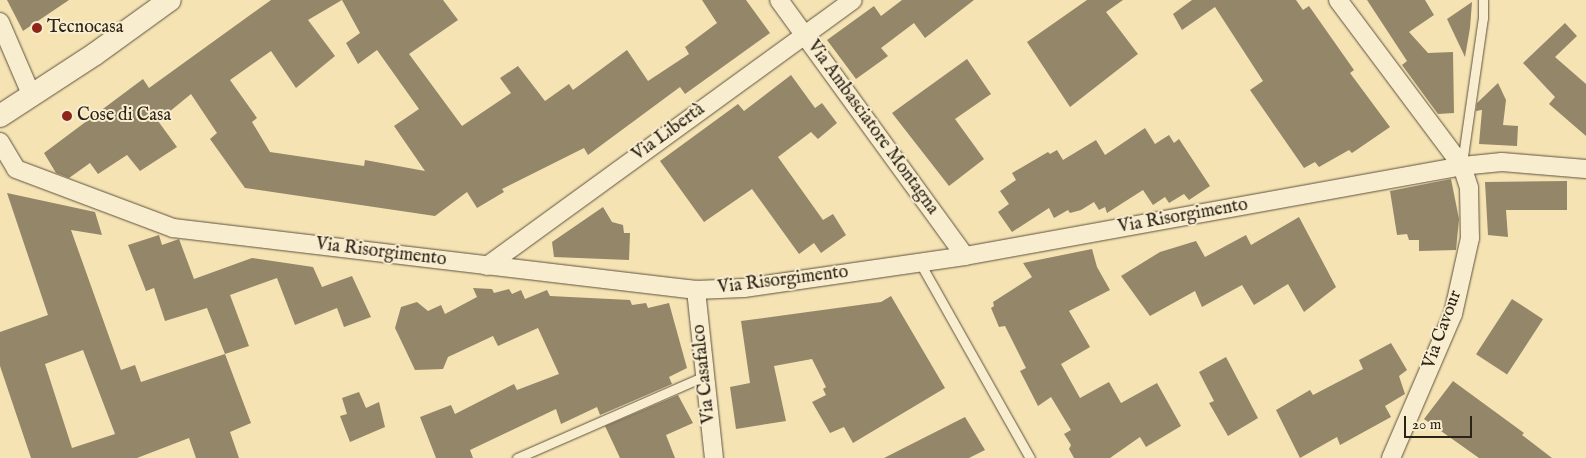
<!DOCTYPE html>
<meta charset="utf-8">
<style>
body{margin:0}
#map{position:relative;width:1586px;height:458px;overflow:hidden;background:#f5e3b3;font-family:"IM FELL English",serif}
div>[style]{position:absolute}
.building>*{inset:0;background:#948669;transform-origin:0 0}
.roads{filter:drop-shadow(0 0 1px #5e523f) drop-shadow(0 0 1px #5e523f)}
.service>*{height:9px;margin:-4.5px;padding:0 4.5px;transform-origin:4.5px;border-radius:4.5px;background:#f8edce}
.minor>*{height:18px;margin:-9px;padding:0 9px;transform-origin:9px;border-radius:9px;background:#f8edce}
.tertiary>*{height:22px;margin:-11px;padding:0 11px;transform-origin:11px;border-radius:11px;background:#f8edce}
.dots>*{width:14px;height:14px;translate:-50% -50%;box-sizing:border-box;border:2px solid #f8edce;border-radius:50%}
span{translate:-50% -50%;white-space:nowrap;text-align:center;line-height:1.15;-webkit-text-stroke:4px #f8edce;paint-order:stroke}
.poi-label{font-size:18px;color:#2b2218}
.left{translate:0 -50%;text-align:left}
.street-label{font-size:18px;color:#2b2218}
.scale{position:absolute;left:1404px;top:416px;width:68px;height:22px;box-sizing:border-box;border:2px solid #2b2218;border-top:0;padding-left:6px;font-size:15px;line-height:18px;white-space:nowrap;color:#2b2218;-webkit-text-stroke:4px #f8edce;paint-order:stroke}
</style>
<div id="map">
<div class="building">
<div style="clip-path:polygon(7px 0,69px 0,23px 31px)"></div>
<div style="clip-path:polygon(271px 0,342px 0,308px 20px,335px 56px,296px 88px,271px 51px,230px 80px,257px 118px,252px 122px,270px 152px,364px 166px,365px 160px,425px 171px,394px 126px,419px 109px,377px 50px,358px 64px,346px 43px,360px 33px,342px 0,443px 0,458px 20px,409px 54px,462px 126px,511px 93px,500px 78px,518px 66px,545px 101px,569px 84px,573px 90px,627px 50px,648px 81px,689px 54px,685px 47px,717px 23px,702px 0,746px 0,770px 33px,685px 94px,680px 87px,588px 155px,584px 148px,502px 189px,504px 192px,477px 208px,467px 192px,435px 216px,245px 188px,210px 139px,217px 133px,191px 94px,158px 121px,177px 147px,140px 171px,127px 155px,98px 174px,90px 163px,69px 178px,56px 173px,44px 153px,143px 79px,149px 88px)"></div>
<div style="clip-path:polygon(902px 0,974px 0,925px 38px,914px 23px,881px 48px,888px 56px,856px 79px,827px 40px,874px 6px,881px 16px)"></div>
<div style="clip-path:polygon(1087px 0,1123px 0,1106px 12px,1138px 54px,1070px 107px,1027px 42px)"></div>
<div style="clip-path:polygon(1192px 0,1296px 0,1303px 10px,1309px 6px,1354px 70px,1350px 73px,1390px 127px,1352px 153px,1349px 150px,1319px 167px,1315px 162px,1304px 168px,1250px 90px,1263px 81px,1215px 7px,1182px 30px,1173px 14px)"></div>
<div style="clip-path:polygon(1367px 0,1425px 0,1434px 15px,1409px 32px,1428px 53px,1453px 52px,1454px 113px,1438px 114px,1402px 65px,1407px 61px)"></div>
<div style="clip-path:polygon(1472px 2px,1470px 28px,1465px 57px,1447px 19px)"></div>
<div style="clip-path:polygon(1565px 23px,1577px 36px,1555px 57px,1586px 84px,1586px 136px,1549px 104px,1555px 97px,1523px 63px)"></div>
<div style="clip-path:polygon(967px 59px,991px 94px,955px 119px,984px 159px,949px 186px,892px 113px)"></div>
<div style="clip-path:polygon(791px 75px,815px 108px,822px 103px,837px 123px,818px 139px,811px 132px,778px 157px,823px 220px,833px 214px,846px 235px,821px 253px,814px 243px,799px 254px,752px 189px,704px 222px,660px 161px,738px 104px,744px 111px)"></div>
<div style="clip-path:polygon(1498px 83px,1506px 100px,1503px 125px,1518px 126px,1517px 146px,1479px 144px,1482px 110px,1476px 111px,1477px 103px)"></div>
<div style="clip-path:polygon(1145px 128px,1155px 144px,1169px 135px,1174px 143px,1179px 139px,1210px 186px,1189px 200px,1184px 194px,1169px 203px,1165px 197px,1153px 205px,1143px 190px,1107px 213px,1105px 207px,1099px 210px,1094px 202px,1081px 210px,1070px 213px,1068px 210px,1054px 218px,1049px 208px,1012px 232px,998px 212px,1009px 204px,1000px 191px,1016px 180px,1012px 173px,1048px 152px,1050px 154px,1057px 150px,1063px 160px,1096px 140px,1105px 155px)"></div>
<div style="clip-path:polygon(1451px 179px,1459px 219px,1456px 250px,1419px 251px,1419px 240px,1409px 240px,1407px 234px,1397px 235px,1390px 191px)"></div>
<div style="clip-path:polygon(1567px 181px,1567px 210px,1506px 210px,1508px 237px,1488px 235px,1485px 182px)"></div>
<div style="clip-path:polygon(evenodd,7px 193px,95px 212px,102px 235px,71px 230px,121px 370px,135px 365px,141px 382px,225px 354px,251px 423px,230px 432px,239px 458px,196px 458px,189px 438px,137px 458px,31px 458px,0 366px,0 332px,48px 315px,7px 193px,83px 350px,115px 434px,72px 448px,45px 364px,83px 350px)"></div>
<div style="clip-path:polygon(603px 207px,612px 222px,623px 225px,624px 233px,630px 233px,629px 260px,554px 257px,552px 242px)"></div>
<div style="clip-path:polygon(1299px 217px,1336px 287px,1304px 312px,1288px 284px,1254px 305px,1242px 285px,1202px 307px,1195px 291px,1150px 316px,1121px 276px,1160px 252px,1196px 241px,1205px 257px,1246px 235px,1251px 245px)"></div>
<div style="clip-path:polygon(159px 235px,162px 245px,179px 239px,194px 279px,252px 258px,313px 267px,322px 287px,352px 276px,371px 317px,344px 327px,337px 308px,295px 325px,277px 278px,230px 295px,249px 346px,225px 354px,207px 308px,165px 321px,154px 288px,146px 291px,128px 245px)"></div>
<div style="clip-path:polygon(1092px 249px,1097px 267px,1110px 290px,1069px 311px,1090px 347px,1061px 364px,1080px 398px,1109px 382px,1121px 403px,1157px 383px,1181px 426px,1146px 447px,1140px 437px,1110px 458px,1074px 458px,1069px 449px,1071px 445px,1064px 434px,1071px 430px,1051px 397px,1038px 406px,1020px 371px,1026px 368px,1005px 326px,999px 327px,991px 308px,994px 306px,993px 302px,1032px 277px,1023px 263px)"></div>
<div style="clip-path:polygon(473px 288px,492px 289px,494px 293px,509px 289px,512px 294px,521px 290px,525px 299px,547px 290px,550px 296px,630px 300px,632px 305px,646px 303px,648px 308px,669px 303px,687px 368px,669px 377px,672px 384px,600px 415px,597px 407px,561px 424px,556px 409px,470px 450px,473px 458px,436px 458px,420px 417px,451px 405px,455px 414px,514px 384px,517px 390px,559px 374px,538px 328px,498px 346px,493px 336px,448px 357px,443px 369px,415px 370px,395px 328px,401px 307px,417px 302px,428px 311px,441px 305px,445px 314px,477px 297px)"></div>
<div style="clip-path:polygon(891px 296px,945px 388px,853px 443px,844px 427px,830px 433px,812px 402px,826px 395px,823px 389px,826px 387px,812px 359px,774px 366px,786px 421px,736px 429px,730px 387px,750px 383px,741px 321px,881px 302px)"></div>
<div style="left:1512px;top:299px;width:37px;height:66px;rotate:33deg"></div>
<div style="clip-path:polygon(1391px 343px,1407px 370px,1399px 376px,1405px 394px,1385px 406px,1391px 417px,1340px 445px,1337px 437px,1300px 458px,1276px 410px,1310px 390px,1313px 395px,1363px 369px,1359px 360px)"></div>
<div style="clip-path:polygon(1226px 357px,1258px 418px,1228px 436px,1209px 403px,1214px 401px,1199px 372px)"></div>
<div style="clip-path:polygon(1453px 381px,1524px 433px,1522px 435px,1552px 458px,1479px 458px,1424px 419px)"></div>
<div style="clip-path:polygon(359px 392px,366px 408px,379px 402px,385px 427px,350px 442px,340px 416px,347px 414px,342px 398px)"></div>
<div style="clip-path:polygon(678px 395px,693px 423px,666px 435px,675px 458px,620px 458px,605px 426px)"></div>
<div style="clip-path:polygon(965px 417px,985px 450px,969px 458px,884px 458px)"></div>
</div>
<div class="roads">
<div class="service">
<div style="left:1462px;top:163px;width:147px;rotate:-81.8deg"></div>
<div style="left:1483px;top:18px;width:18px;rotate:-90deg"></div>
<div style="left:920px;top:263px;width:224px;rotate:60.6deg"></div>
<div style="left:517px;top:458px;width:205px;rotate:-23.6deg"></div>
</div>
<div class="minor">
<div style="left:779px;top:0;width:316px;rotate:54deg"></div>
<div style="left:1338px;top:0;width:207px;rotate:53.2deg"></div>
<div style="left:1462px;top:166px;width:23px;rotate:72deg"></div>
<div style="left:1469px;top:188px;width:50px;rotate:88.9deg"></div>
<div style="left:1470px;top:238px;width:78px;rotate:102.6deg"></div>
<div style="left:1453px;top:314px;width:157px;rotate:113.3deg"></div>
<div style="left:0;top:22px;width:78px;rotate:66.7deg"></div>
<div style="left:0;top:142px;width:31px;rotate:59deg"></div>
<div style="left:16px;top:169px;width:168px;rotate:20.6deg"></div>
<div style="left:173px;top:228px;width:527px;rotate:6.76deg"></div>
<div style="left:696px;top:290px;width:48px;rotate:-2.4deg"></div>
<div style="left:744px;top:288px;width:223px;rotate:-8.2deg"></div>
<div style="left:965px;top:256px;width:505px;rotate:-10.26deg"></div>
<div style="left:1462px;top:166px;width:40px;rotate:-5.7deg"></div>
<div style="left:1502px;top:162px;width:84px;rotate:4.8deg"></div>
<div style="left:487px;top:266px;width:452px;rotate:-36deg"></div>
<div style="left:696px;top:290px;width:169px;rotate:83.9deg"></div>
</div>
<div class="tertiary">
<div style="left:0;top:116px;width:113px;rotate:-33.1deg"></div>
<div style="left:95px;top:54px;width:92px;rotate:-35.8deg"></div>
</div>
</div>
<div class="dots">
<div style="left:37px;top:28px;background:#8f2418"></div>
<div style="left:67px;top:116px;background:#8f2418"></div>
</div>
<div class="poi-label">
<span class="left" style="left:47px;top:28px">Tecnocasa</span>
<span class="left" style="left:77px;top:116px">Cose di Casa</span>
</div>
<div class="street-label">
<span style="left:872px;top:128px;rotate:54deg">Via Ambasciatore Montagna</span>
<span style="left:669px;top:133px;rotate:-36deg">Via Libertà</span>
<span style="left:1183px;top:217px;rotate:-10deg">Via Risorgimento</span>
<span style="left:381px;top:253px;rotate:7deg">Via Risorgimento</span>
<span style="left:783px;top:281px;rotate:-7deg">Via Risorgimento</span>
<span style="left:1443px;top:330px;rotate:-70deg">Via Cavour</span>
<span style="left:705px;top:374px;rotate:-96deg">Via Casafalco</span>
</div>
<div class="scale">20 m</div>
</div>
